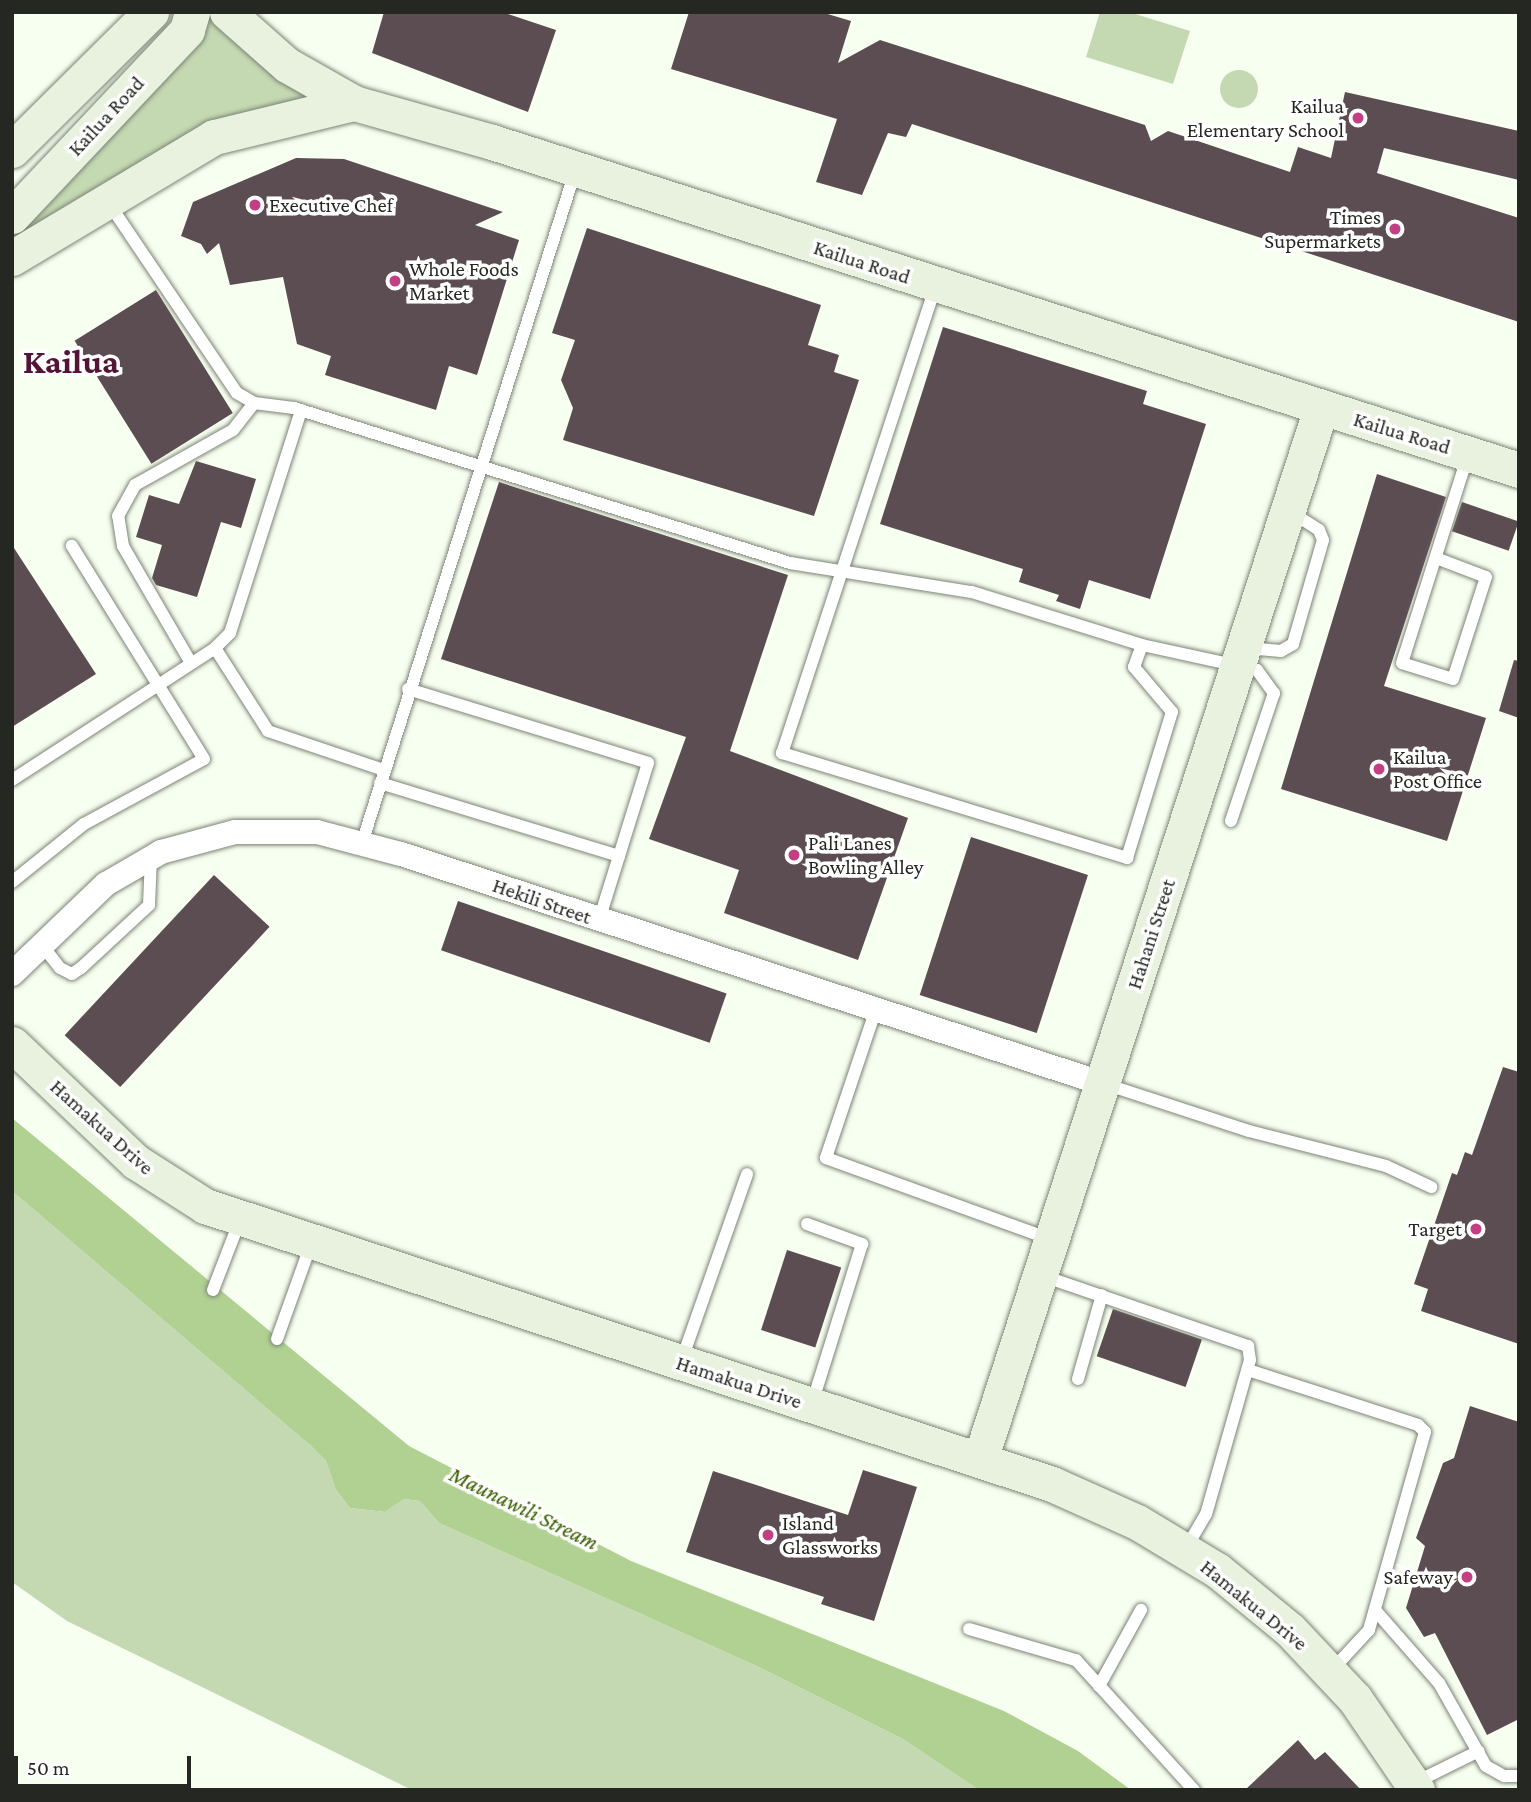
<!DOCTYPE html>
<style>
body{margin:0}
#map{position:relative;width:1531px;height:1802px;overflow:hidden;background:#f7fff0;font-family:"Crimson Pro",serif}
div>[style]{position:absolute}
.green>*{inset:0;background:#c4d9b2}
.round{border-radius:50%}
.water>*{inset:0;background:#b0d192}
.building>*{inset:0;background:#5c4d53;transform-origin:0 0}
.roads{filter:drop-shadow(0 0 2px #7d8477) drop-shadow(0 0 2px #7d8477)}
.lane>*{height:12px;margin:-6px;padding:0 6px;transform-origin:6px;border-radius:6px;background:#fff}
.street>*{height:24px;margin:-12px;padding:0 12px;transform-origin:12px;border-radius:12px;background:#fff}
.secondary>*{height:35px;margin:-17.5px;padding:0 17.5px;transform-origin:17.5px;border-radius:17.5px;background:#e8f2df}
.dots>*{width:19px;height:19px;translate:-50% -50%;box-sizing:border-box;border:4px solid #fff;border-radius:50%}
span{translate:-50% -50%;white-space:nowrap;text-align:center;line-height:1.15;-webkit-text-stroke:7px #fff;paint-order:stroke}
.poi-label{font-size:21px;color:#252822}
.right{translate:-100% -50%;text-align:right}
.left{translate:0 -50%;text-align:left}
.street-label{font-size:21px;color:#252822}
.water-label{font-size:23px;color:#3b6100;font-style:italic}
.town-label{font-size:35px;color:#531436;font-weight:700}
.frame{position:absolute;inset:0;border:14px solid #252822;pointer-events:none}
.scale{position:absolute;left:14px;top:1756px;width:177px;height:32px;box-sizing:border-box;border:4px solid #252822;border-top:0;padding-left:9px;font-size:21px;line-height:24px;white-space:nowrap;color:#252822;-webkit-text-stroke:5px #fff;paint-order:stroke}
</style>
<div id="map">
<div class="green">
<div style="clip-path:polygon(191px 12px,229px 12px,327px 91px,293px 117px,12px 258px,12px 216px)"></div>
<div style="clip-path:polygon(1100px 12px,1129px 12px,1190px 31px,1173px 84px,1086px 57px)"></div>
<div class="round" style="left:1220px;top:70px;width:38px;height:38px"></div>
<div style="clip-path:polygon(12px 1191px,311px 1446px,326px 1461px,336px 1490px,350px 1508px,385px 1512px,404px 1499px,420px 1501px,439px 1523px,763px 1669px,903px 1739px,979px 1790px,412px 1790px,67px 1621px,12px 1582px)"></div>
</div>
<div class="water">
<div style="clip-path:polygon(12px 1118px,409px 1446px,631px 1561px,1004px 1711px,1078px 1751px,1131px 1790px,979px 1790px,903px 1739px,763px 1669px,439px 1523px,420px 1501px,404px 1499px,385px 1512px,350px 1508px,336px 1490px,326px 1461px,311px 1446px,12px 1191px)"></div>
</div>
<div class="building">
<div style="clip-path:polygon(384px 12px,502px 12px,556px 30px,528px 112px,372px 53px)"></div>
<div style="clip-path:polygon(689px 12px,821px 12px,851px 21px,838px 63px,880px 40px,1145px 125px,1151px 141px,1168px 131px,1290px 172px,1298px 147px,1331px 158px,1345px 92px,1519px 131px,1519px 180px,1384px 148px,1377px 173px,1519px 218px,1519px 322px,912px 124px,906px 137px,888px 133px,862px 195px,816px 182px,837px 119px,671px 69px)"></div>
<div style="clip-path:polygon(296px 158px,344px 159px,503px 212px,475px 225px,519px 240px,477px 375px,449px 366px,436px 410px,325px 375px,331px 356px,297px 344px,283px 277px,230px 285px,219px 243px,207px 254px,201px 244px,181px 236px,193px 202px)"></div>
<div style="clip-path:polygon(587px 228px,821px 305px,808px 345px,839px 355px,834px 372px,859px 380px,814px 516px,563px 440px,573px 408px,561px 380px,575px 340px,552px 333px)"></div>
<div style="left:156px;top:290px;width:145px;height:96px;rotate:58deg"></div>
<div style="clip-path:polygon(943px 327px,1147px 391px,1143px 404px,1206px 424px,1150px 599px,1089px 580px,1080px 609px,1056px 601px,1059px 595px,1019px 582px,1023px 569px,880px 524px)"></div>
<div style="clip-path:polygon(196px 461px,256px 479px,241px 528px,221px 522px,197px 597px,156px 585px,152px 578px,162px 545px,136px 537px,149px 495px,179px 504px)"></div>
<div style="clip-path:polygon(1377px 474px,1446px 497px,1384px 686px,1486px 718px,1447px 841px,1281px 789px)"></div>
<div style="clip-path:polygon(499px 482px,788px 575px,730px 751px,908px 818px,858px 960px,724px 913px,739px 870px,649px 839px,686px 737px,441px 659px)"></div>
<div style="left:1462px;top:502px;width:60px;height:31px;rotate:19deg"></div>
<div style="clip-path:polygon(12px 545px,96px 674px,12px 727px)"></div>
<div style="clip-path:polygon(1514px 660px,1519px 661px,1519px 718px,1499px 711px)"></div>
<div style="left:971px;top:837px;width:123px;height:166px;rotate:18deg"></div>
<div style="left:214px;top:875px;width:76px;height:219px;rotate:43deg"></div>
<div style="left:458px;top:901px;width:284px;height:52px;rotate:19deg"></div>
<div style="clip-path:polygon(1503px 1067px,1519px 1072px,1519px 1344px,1421px 1311px,1428px 1289px,1414px 1284px,1452px 1173px,1457px 1175px,1465px 1152px,1472px 1155px)"></div>
<div style="left:787px;top:1250px;width:57px;height:84px;rotate:18deg"></div>
<div style="left:1113px;top:1309px;width:94px;height:50px;rotate:19deg"></div>
<div style="clip-path:polygon(1470px 1406px,1519px 1422px,1519px 1719px,1487px 1735px,1435px 1633px,1424px 1637px,1406px 1608px,1425px 1546px,1416px 1538px,1443px 1463px,1454px 1458px)"></div>
<div style="clip-path:polygon(863px 1470px,917px 1487px,874px 1621px,821px 1604px,824px 1597px,686px 1552px,713px 1471px,848px 1515px)"></div>
<div style="clip-path:polygon(1298px 1740px,1315px 1760px,1325px 1752px,1361px 1790px,1245px 1790px)"></div>
</div>
<div class="roads">
<div class="lane">
<div style="left:108px;top:202px;width:230px;rotate:56deg"></div>
<div style="left:237px;top:393px;width:20px;rotate:30deg"></div>
<div style="left:254px;top:403px;width:40px;rotate:7.1deg"></div>
<div style="left:294px;top:408px;width:520px;rotate:17.35deg"></div>
<div style="left:790px;top:563px;width:184px;rotate:9.1deg"></div>
<div style="left:972px;top:592px;width:178px;rotate:17.3deg"></div>
<div style="left:1142px;top:645px;width:118px;rotate:12.3deg"></div>
<div style="left:1257px;top:670px;width:29px;rotate:54deg"></div>
<div style="left:1274px;top:693px;width:135px;rotate:108.6deg"></div>
<div style="left:936px;top:285px;width:493px;rotate:108.2deg"></div>
<div style="left:782px;top:753px;width:361px;rotate:16.9deg"></div>
<div style="left:1127px;top:858px;width:153px;rotate:-72.9deg"></div>
<div style="left:1172px;top:712px;width:59px;rotate:-130.2deg"></div>
<div style="left:1134px;top:667px;width:23px;rotate:-70deg"></div>
<div style="left:1436px;top:558px;width:53px;rotate:20.8deg"></div>
<div style="left:1486px;top:577px;width:107px;rotate:107.9deg"></div>
<div style="left:1453px;top:679px;width:53px;rotate:-162.6deg"></div>
<div style="left:1402px;top:663px;width:218px;rotate:-72.4deg"></div>
<div style="left:215px;top:648px;width:21px;rotate:-45deg"></div>
<div style="left:230px;top:633px;width:234px;rotate:-72.3deg"></div>
<div style="left:1247px;top:648px;width:34px;rotate:5deg"></div>
<div style="left:1281px;top:651px;width:14px;rotate:-30deg"></div>
<div style="left:1293px;top:644px;width:108px;rotate:-73.9deg"></div>
<div style="left:1323px;top:540px;width:11px;rotate:-112deg"></div>
<div style="left:1319px;top:530px;width:35px;rotate:-147deg"></div>
<div style="left:191px;top:663px;width:135px;rotate:-120.2deg"></div>
<div style="left:123px;top:546px;width:30px;rotate:-99deg"></div>
<div style="left:118px;top:516px;width:35px;rotate:-61deg"></div>
<div style="left:135px;top:485px;width:112px;rotate:-29.3deg"></div>
<div style="left:233px;top:430px;width:34px;rotate:-52deg"></div>
<div style="left:408px;top:689px;width:251px;rotate:17.1deg"></div>
<div style="left:648px;top:763px;width:164px;rotate:107.3deg"></div>
<div style="left:12px;top:780px;width:242px;rotate:-33deg"></div>
<div style="left:215px;top:648px;width:98px;rotate:57.4deg"></div>
<div style="left:268px;top:731px;width:122px;rotate:18.6deg"></div>
<div style="left:380px;top:783px;width:250px;rotate:17deg"></div>
<div style="left:362px;top:843px;width:704px;rotate:-72.39deg"></div>
<div style="left:12px;top:882px;width:92px;rotate:-38.9deg"></div>
<div style="left:84px;top:824px;width:136px;rotate:-28.4deg"></div>
<div style="left:204px;top:759px;width:251px;rotate:-121.8deg"></div>
<div style="left:42px;top:945px;width:29px;rotate:52deg"></div>
<div style="left:60px;top:968px;width:13px;rotate:27deg"></div>
<div style="left:72px;top:974px;width:11px;rotate:-34deg"></div>
<div style="left:81px;top:968px;width:93px;rotate:-42.8deg"></div>
<div style="left:149px;top:905px;width:48px;rotate:-87.6deg"></div>
<div style="left:876px;top:1009px;width:157px;rotate:108.6deg"></div>
<div style="left:826px;top:1158px;width:238px;rotate:19.9deg"></div>
<div style="left:1105px;top:1084px;width:151px;rotate:18.1deg"></div>
<div style="left:1249px;top:1131px;width:141px;rotate:14.3deg"></div>
<div style="left:1386px;top:1166px;width:50px;rotate:25deg"></div>
<div style="left:807px;top:1224px;width:59px;rotate:20deg"></div>
<div style="left:862px;top:1244px;width:168px;rotate:107.4deg"></div>
<div style="left:1043px;top:1276px;width:217px;rotate:18.9deg"></div>
<div style="left:1248px;top:1346px;width:14px;rotate:82deg"></div>
<div style="left:1250px;top:1360px;width:160px;rotate:105.9deg"></div>
<div style="left:1206px;top:1514px;width:42px;rotate:120.3deg"></div>
<div style="left:213px;top:1290px;width:75px;rotate:-68.9deg"></div>
<div style="left:277px;top:1339px;width:101px;rotate:-70.3deg"></div>
<div style="left:682px;top:1359px;width:196px;rotate:-70.6deg"></div>
<div style="left:1248px;top:1370px;width:179px;rotate:17.9deg"></div>
<div style="left:1418px;top:1425px;width:10px;rotate:45deg"></div>
<div style="left:1425px;top:1432px;width:206px;rotate:105.8deg"></div>
<div style="left:1369px;top:1630px;width:56px;rotate:132.8deg"></div>
<div style="left:1078px;top:1379px;width:87px;rotate:-74.1deg"></div>
<div style="left:1375px;top:1610px;width:97px;rotate:48.8deg"></div>
<div style="left:1439px;top:1683px;width:95px;rotate:60.5deg"></div>
<div style="left:1486px;top:1766px;width:21px;rotate:29deg"></div>
<div style="left:1504px;top:1776px;width:15px"></div>
<div style="left:969px;top:1629px;width:111px;rotate:16.2deg"></div>
<div style="left:1076px;top:1660px;width:176px;rotate:47.8deg"></div>
<div style="left:1099px;top:1686px;width:87px;rotate:-61.1deg"></div>
<div style="left:1414px;top:1783px;width:72px;rotate:-26.2deg"></div>
</div>
<div class="street">
<div style="left:12px;top:974px;width:130px;rotate:-43.8deg"></div>
<div style="left:106px;top:884px;width:64px;rotate:-30.2deg"></div>
<div style="left:161px;top:852px;width:77px;rotate:-15.1deg"></div>
<div style="left:235px;top:832px;width:82px"></div>
<div style="left:317px;top:832px;width:87px;rotate:14.7deg"></div>
<div style="left:401px;top:854px;width:737px;rotate:18.12deg"></div>
</div>
<div class="secondary">
<div style="left:227px;top:12px;width:80px;rotate:41.5deg"></div>
<div style="left:287px;top:65px;width:77px;rotate:29.6deg"></div>
<div style="left:354px;top:103px;width:143px;rotate:15.8deg"></div>
<div style="left:492px;top:142px;width:1078px;rotate:17.71deg"></div>
<div style="left:12px;top:150px;width:196px;rotate:-44.8deg"></div>
<div style="left:12px;top:216px;width:255px;rotate:-46.7deg"></div>
<div style="left:187px;top:30px;width:19px;rotate:-74deg"></div>
<div style="left:12px;top:258px;width:235px;rotate:-30.9deg"></div>
<div style="left:214px;top:137px;width:144px;rotate:-13.7deg"></div>
<div style="left:12px;top:1044px;width:171px;rotate:43.6deg"></div>
<div style="left:136px;top:1162px;width:82px;rotate:32.5deg"></div>
<div style="left:205px;top:1206px;width:891px;rotate:18.17deg"></div>
<div style="left:1052px;top:1484px;width:93px;rotate:24.1deg"></div>
<div style="left:1137px;top:1522px;width:93px;rotate:31deg"></div>
<div style="left:1217px;top:1570px;width:94px;rotate:39.4deg"></div>
<div style="left:1290px;top:1630px;width:95px;rotate:46.7deg"></div>
<div style="left:1355px;top:1699px;width:110px;rotate:55.7deg"></div>
<div style="left:980px;top:1460px;width:1106px;rotate:-72.04deg"></div>
</div>
</div>
<div class="dots">
<div style="left:1358px;top:118px;background:#c23f84"></div>
<div style="left:255px;top:205px;background:#c23f84"></div>
<div style="left:1395px;top:229px;background:#c23f84"></div>
<div style="left:395px;top:281px;background:#c23f84"></div>
<div style="left:1379px;top:769px;background:#c23f84"></div>
<div style="left:794px;top:855px;background:#c23f84"></div>
<div style="left:1476px;top:1229px;background:#c23f84"></div>
<div style="left:768px;top:1535px;background:#c23f84"></div>
<div style="left:1467px;top:1577px;background:#c23f84"></div>
</div>
<div class="poi-label">
<span class="right" style="left:1344px;top:118px">Kailua<br>Elementary School</span>
<span class="left" style="left:269px;top:205px">Executive Chef</span>
<span class="right" style="left:1381px;top:229px">Times<br>Supermarkets</span>
<span class="left" style="left:409px;top:281px">Whole Foods<br>Market</span>
<span class="left" style="left:1393px;top:769px">Kailua<br>Post Office</span>
<span class="left" style="left:808px;top:855px">Pali Lanes<br>Bowling Alley</span>
<span class="right" style="left:1462px;top:1229px">Target</span>
<span class="left" style="left:782px;top:1535px">Island<br>Glassworks</span>
<span class="right" style="left:1453px;top:1577px">Safeway</span>
</div>
<div class="street-label">
<span style="left:106px;top:116px;rotate:-47deg">Kailua Road</span>
<span style="left:862px;top:262px;rotate:18deg">Kailua Road</span>
<span style="left:1402px;top:433px;rotate:17deg">Kailua Road</span>
<span style="left:542px;top:901px;rotate:19deg">Hekili Street</span>
<span style="left:1151px;top:934px;rotate:-72deg">Hahani Street</span>
<span style="left:102px;top:1127px;rotate:42deg">Hamakua Drive</span>
<span style="left:739px;top:1382px;rotate:18deg">Hamakua Drive</span>
<span style="left:1254px;top:1605px;rotate:39deg">Hamakua Drive</span>
</div>
<div class="water-label">
<span style="left:524px;top:1508px;rotate:26deg">Maunawili Stream</span>
</div>
<div class="town-label">
<span style="left:71px;top:362px">Kailua</span>
</div>
<div class="frame"></div>
<div class="scale">50 m</div>
</div>
